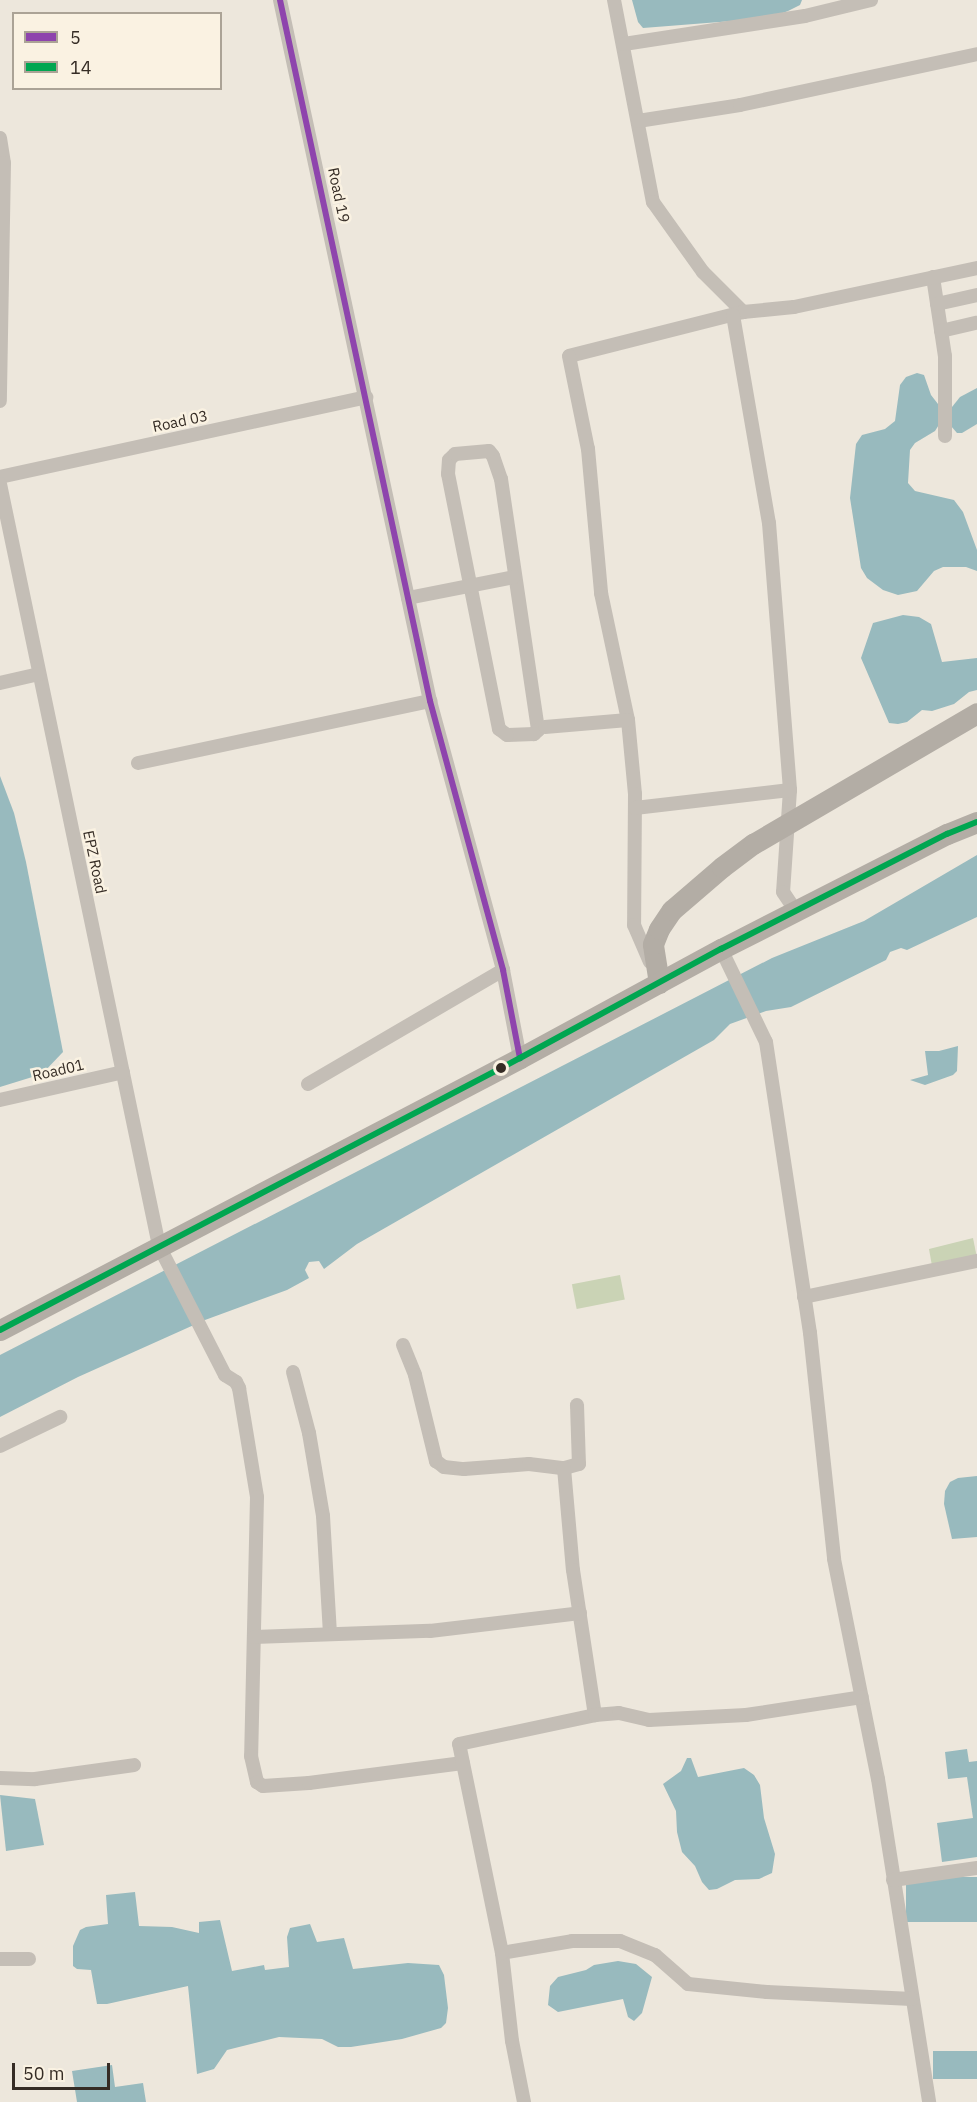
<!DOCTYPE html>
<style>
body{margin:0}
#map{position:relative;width:977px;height:2102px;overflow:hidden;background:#ede7dc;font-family:"IBM Plex Sans",sans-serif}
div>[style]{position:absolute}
.green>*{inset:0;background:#cad3b5;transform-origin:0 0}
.water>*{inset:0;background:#98babe;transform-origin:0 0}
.minor>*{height:14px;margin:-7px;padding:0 7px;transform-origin:7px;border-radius:7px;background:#c4beb6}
.primary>*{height:21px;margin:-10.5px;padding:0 10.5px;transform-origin:10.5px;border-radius:10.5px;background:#b3ada5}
.bus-1>*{height:6px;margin:-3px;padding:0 3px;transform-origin:3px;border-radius:3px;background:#8e44ad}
.bus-2>*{height:6px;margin:-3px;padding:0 3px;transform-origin:3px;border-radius:3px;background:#00a651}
.dots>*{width:16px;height:16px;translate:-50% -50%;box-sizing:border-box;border:3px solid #faf2e2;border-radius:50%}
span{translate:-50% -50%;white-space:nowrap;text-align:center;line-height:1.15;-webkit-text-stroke:5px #faf2e2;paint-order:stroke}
.street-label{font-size:15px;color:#352c25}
.legend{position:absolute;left:12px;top:12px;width:210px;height:78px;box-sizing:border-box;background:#faf2e2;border:2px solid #aba396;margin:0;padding:8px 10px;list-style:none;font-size:18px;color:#352c25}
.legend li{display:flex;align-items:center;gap:12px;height:30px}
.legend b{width:30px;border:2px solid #aba396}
.scale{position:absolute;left:12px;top:2063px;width:98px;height:27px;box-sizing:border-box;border:3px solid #352c25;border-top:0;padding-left:8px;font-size:18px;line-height:21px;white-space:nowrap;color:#352c25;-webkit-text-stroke:4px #faf2e2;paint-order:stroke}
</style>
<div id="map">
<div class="green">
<div style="clip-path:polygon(973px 1238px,977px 1258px,932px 1266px,929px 1249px)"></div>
<div style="left:620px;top:1275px;width:25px;height:49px;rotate:79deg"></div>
</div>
<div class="water">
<div style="clip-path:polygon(632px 0,802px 0,800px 5px,788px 11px,770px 18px,643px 28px,638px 22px)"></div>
<div style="clip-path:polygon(917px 373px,924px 375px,931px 395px,938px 404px,940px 423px,935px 431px,915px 443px,910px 450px,908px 483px,915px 491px,954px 500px,963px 512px,977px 550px,977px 571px,966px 567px,943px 567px,934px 571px,917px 591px,898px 595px,883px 590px,867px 578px,861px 568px,850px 498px,856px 444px,862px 435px,885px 429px,895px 421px,900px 385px,906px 377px)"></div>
<div style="clip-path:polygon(977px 388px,977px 424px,962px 433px,957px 433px,951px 426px,949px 416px,952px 407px,960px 397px)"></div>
<div style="clip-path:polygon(903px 615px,919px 617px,931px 624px,942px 662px,977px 658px,977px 690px,969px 692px,954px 704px,932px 711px,922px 710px,907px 722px,898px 724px,889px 723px,861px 658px,873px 623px)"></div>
<div style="clip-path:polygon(0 776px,14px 813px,26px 862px,63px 1052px,42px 1074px,0 1087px)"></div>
<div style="clip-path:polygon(977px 855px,977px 917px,907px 950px,901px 948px,890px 952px,886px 960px,791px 1007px,766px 1011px,730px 1024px,714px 1040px,357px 1244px,324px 1269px,319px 1261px,309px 1262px,305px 1270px,309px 1278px,287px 1290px,205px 1320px,78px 1377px,0 1417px,0 1355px,772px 958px,864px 921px)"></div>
<div style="clip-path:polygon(958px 1046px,957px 1071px,953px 1075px,925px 1085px,910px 1080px,928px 1075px,925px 1051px,939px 1051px)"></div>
<div style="clip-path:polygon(977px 1476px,977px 1537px,952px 1539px,944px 1504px,945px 1491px,950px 1482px,958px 1478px)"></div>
<div style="clip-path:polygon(967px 1749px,969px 1762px,977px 1761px,977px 1857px,942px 1862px,937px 1823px,973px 1818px,967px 1777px,948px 1779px,945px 1752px)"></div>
<div style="clip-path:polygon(687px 1758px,691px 1758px,698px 1777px,744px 1768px,754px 1775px,760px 1785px,764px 1818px,775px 1854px,772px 1873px,759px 1879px,735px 1880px,717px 1889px,709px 1890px,702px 1882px,695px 1866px,682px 1852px,677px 1832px,676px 1811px,663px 1784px,681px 1771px)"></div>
<div style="clip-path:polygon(0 1795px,35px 1799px,44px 1845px,6px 1851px)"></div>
<div style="left:977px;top:1877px;width:45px;height:71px;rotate:90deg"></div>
<div style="clip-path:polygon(135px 1892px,139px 1926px,172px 1927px,199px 1933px,199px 1922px,220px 1920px,232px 1971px,264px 1965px,265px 1970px,289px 1967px,287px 1937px,290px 1928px,310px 1924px,317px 1942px,344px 1938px,353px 1969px,408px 1963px,439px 1965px,444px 1975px,448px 2008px,446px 2023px,441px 2028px,402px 2039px,351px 2047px,338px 2047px,322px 2039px,279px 2037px,227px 2050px,214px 2069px,197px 2074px,188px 1986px,107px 2004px,97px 2004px,91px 1970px,77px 1969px,73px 1966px,73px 1946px,80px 1930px,86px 1927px,108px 1924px,106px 1895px)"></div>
<div style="clip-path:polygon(618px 1961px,636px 1964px,652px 1977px,642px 2013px,634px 2021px,628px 2017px,623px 1999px,558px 2012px,548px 2005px,550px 1986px,558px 1977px,586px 1970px,594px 1965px)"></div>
<div style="left:977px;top:2051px;width:28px;height:44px;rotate:90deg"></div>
<div style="clip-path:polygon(112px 2065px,115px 2087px,143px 2083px,146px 2102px,77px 2102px,72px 2071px)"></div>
</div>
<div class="minor">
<div style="left:280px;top:0;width:717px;rotate:77.92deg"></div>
<div style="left:430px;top:701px;width:279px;rotate:74.8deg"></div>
<div style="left:503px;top:970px;width:90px;rotate:79.1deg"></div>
<div style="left:614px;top:0;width:206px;rotate:79.1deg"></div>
<div style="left:653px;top:202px;width:86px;rotate:54.5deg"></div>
<div style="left:703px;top:272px;width:57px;rotate:45deg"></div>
<div style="left:743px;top:312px;width:179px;rotate:165.8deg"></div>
<div style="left:569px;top:356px;width:95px;rotate:78.5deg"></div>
<div style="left:588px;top:449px;width:145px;rotate:84.8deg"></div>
<div style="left:601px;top:593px;width:130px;rotate:78deg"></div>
<div style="left:628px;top:720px;width:74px;rotate:84.6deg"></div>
<div style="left:635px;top:794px;width:131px;rotate:90.4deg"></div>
<div style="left:634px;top:925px;width:40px;rotate:66.6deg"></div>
<div style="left:624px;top:44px;width:183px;rotate:-8.8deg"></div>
<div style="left:805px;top:16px;width:68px;rotate:-13.6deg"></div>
<div style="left:638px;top:121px;width:103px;rotate:-8.9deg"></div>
<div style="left:740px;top:105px;width:242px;rotate:-12.1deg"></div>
<div style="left:0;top:138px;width:25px;rotate:81deg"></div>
<div style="left:4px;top:163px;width:238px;rotate:91deg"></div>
<div style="left:933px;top:277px;width:80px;rotate:81.4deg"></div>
<div style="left:945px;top:356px;width:80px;rotate:90deg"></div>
<div style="left:937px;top:304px;width:41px;rotate:-12.7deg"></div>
<div style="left:743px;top:312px;width:51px;rotate:-5.6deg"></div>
<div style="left:794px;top:307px;width:187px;rotate:-12deg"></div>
<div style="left:733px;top:315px;width:211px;rotate:80.2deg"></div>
<div style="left:769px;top:523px;width:268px;rotate:85.5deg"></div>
<div style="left:790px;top:790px;width:102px;rotate:93.9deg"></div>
<div style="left:783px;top:892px;width:23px;rotate:56deg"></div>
<div style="left:941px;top:331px;width:37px;rotate:-13deg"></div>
<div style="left:489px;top:451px;width:6px;rotate:51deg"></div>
<div style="left:493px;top:456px;width:24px;rotate:71deg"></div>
<div style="left:501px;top:479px;width:254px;rotate:81.6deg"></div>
<div style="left:538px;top:730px;width:6px;rotate:135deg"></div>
<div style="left:534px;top:734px;width:27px;rotate:178deg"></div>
<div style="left:507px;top:735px;width:10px;rotate:-143deg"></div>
<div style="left:499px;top:729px;width:260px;rotate:-101.3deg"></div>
<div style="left:448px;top:474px;width:14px;rotate:-86deg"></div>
<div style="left:449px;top:460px;width:8px;rotate:-45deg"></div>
<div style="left:455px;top:454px;width:34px;rotate:-5deg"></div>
<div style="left:0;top:477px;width:375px;rotate:-12.3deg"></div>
<div style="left:0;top:484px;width:778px;rotate:78.21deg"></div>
<div style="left:159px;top:1246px;width:145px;rotate:62.9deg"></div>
<div style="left:225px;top:1375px;width:13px;rotate:32deg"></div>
<div style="left:236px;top:1382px;width:7px;rotate:63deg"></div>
<div style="left:239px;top:1388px;width:110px;rotate:80.6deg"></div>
<div style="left:257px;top:1497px;width:259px;rotate:91.3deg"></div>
<div style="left:251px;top:1756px;width:27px;rotate:77deg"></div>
<div style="left:257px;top:1782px;width:7px;rotate:34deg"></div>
<div style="left:263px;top:1786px;width:46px;rotate:-3.7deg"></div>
<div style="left:309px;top:1783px;width:155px;rotate:-7.4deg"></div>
<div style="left:408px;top:598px;width:108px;rotate:-11.2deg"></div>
<div style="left:0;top:683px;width:40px;rotate:-13deg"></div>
<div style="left:545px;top:727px;width:83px;rotate:-4.8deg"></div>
<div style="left:138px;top:763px;width:299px;rotate:-12deg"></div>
<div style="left:635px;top:808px;width:156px;rotate:-6.6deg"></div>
<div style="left:721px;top:949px;width:103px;rotate:64.2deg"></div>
<div style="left:766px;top:1042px;width:294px;rotate:81.4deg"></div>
<div style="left:810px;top:1333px;width:227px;rotate:83.9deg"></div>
<div style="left:834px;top:1559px;width:224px;rotate:78.7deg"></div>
<div style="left:878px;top:1779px;width:327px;rotate:81deg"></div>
<div style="left:308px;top:1084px;width:226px;rotate:-30.3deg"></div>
<div style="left:0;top:1100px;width:126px;rotate:-12.8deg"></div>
<div style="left:804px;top:1297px;width:177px;rotate:-11.8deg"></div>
<div style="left:403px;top:1345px;width:32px;rotate:68deg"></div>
<div style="left:415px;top:1375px;width:89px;rotate:76.3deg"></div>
<div style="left:436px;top:1461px;width:10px;rotate:37deg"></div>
<div style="left:444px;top:1467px;width:20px;rotate:6deg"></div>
<div style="left:464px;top:1469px;width:65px;rotate:-4.4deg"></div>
<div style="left:529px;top:1464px;width:35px;rotate:7deg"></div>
<div style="left:293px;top:1372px;width:63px;rotate:75.3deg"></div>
<div style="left:309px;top:1433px;width:84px;rotate:80.4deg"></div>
<div style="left:323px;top:1516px;width:118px;rotate:86.6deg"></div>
<div style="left:577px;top:1405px;width:59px;rotate:88.1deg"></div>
<div style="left:579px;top:1464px;width:16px;rotate:165deg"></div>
<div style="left:564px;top:1468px;width:102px;rotate:85deg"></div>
<div style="left:573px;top:1570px;width:147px;rotate:81.4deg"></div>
<div style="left:0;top:1446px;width:67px;rotate:-25.8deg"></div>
<div style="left:254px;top:1637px;width:176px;rotate:-2deg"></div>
<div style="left:430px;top:1631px;width:151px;rotate:-6.8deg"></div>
<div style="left:0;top:1778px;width:35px;rotate:2deg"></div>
<div style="left:35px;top:1779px;width:100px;rotate:-8deg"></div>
<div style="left:893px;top:1880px;width:85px;rotate:-8.1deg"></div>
<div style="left:502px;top:1953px;width:71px;rotate:-9.7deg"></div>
<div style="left:572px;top:1941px;width:48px"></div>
<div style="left:620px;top:1941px;width:38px;rotate:22deg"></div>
<div style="left:655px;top:1955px;width:44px;rotate:41.3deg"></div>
<div style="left:688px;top:1984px;width:79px;rotate:5.8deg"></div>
<div style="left:767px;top:1992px;width:145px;rotate:2.8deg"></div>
<div style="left:0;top:1959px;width:29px"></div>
<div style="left:524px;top:2102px;width:62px;rotate:-101.1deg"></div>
<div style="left:512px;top:2041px;width:89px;rotate:-96.5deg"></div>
<div style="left:502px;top:1953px;width:213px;rotate:-101.6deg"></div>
<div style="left:459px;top:1744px;width:139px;rotate:-12deg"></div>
<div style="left:595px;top:1715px;width:24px;rotate:-5deg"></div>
<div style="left:619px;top:1713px;width:31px;rotate:13deg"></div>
<div style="left:649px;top:1720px;width:97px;rotate:-3deg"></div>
<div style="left:746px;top:1715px;width:117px;rotate:-8.8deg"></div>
</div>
<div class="primary">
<div style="left:659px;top:983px;width:39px;rotate:-99deg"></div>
<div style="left:653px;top:944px;width:16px;rotate:-68deg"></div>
<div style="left:659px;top:929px;width:23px;rotate:-56deg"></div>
<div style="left:672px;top:910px;width:66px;rotate:-40.7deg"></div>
<div style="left:722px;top:867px;width:39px;rotate:-37deg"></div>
<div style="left:753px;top:844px;width:259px;rotate:-30.3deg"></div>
<div style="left:0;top:1330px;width:587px;rotate:-27.61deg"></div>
<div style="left:520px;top:1058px;width:229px;rotate:-28.5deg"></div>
<div style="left:721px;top:949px;width:254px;rotate:-27deg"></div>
<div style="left:947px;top:834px;width:32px;rotate:-22deg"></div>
</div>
<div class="bus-1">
<div style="left:280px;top:0;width:717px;rotate:77.92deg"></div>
<div style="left:430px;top:701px;width:279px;rotate:74.8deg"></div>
<div style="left:503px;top:970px;width:90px;rotate:79.1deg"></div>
</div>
<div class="bus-2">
<div style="left:0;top:1330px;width:587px;rotate:-27.61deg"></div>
<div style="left:520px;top:1058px;width:229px;rotate:-28.5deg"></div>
<div style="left:721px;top:949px;width:254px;rotate:-27deg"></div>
<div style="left:947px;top:834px;width:32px;rotate:-22deg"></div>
</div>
<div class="dots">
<div style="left:501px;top:1068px;background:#352c25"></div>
</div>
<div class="street-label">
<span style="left:339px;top:195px;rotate:78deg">Road 19</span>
<span style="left:180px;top:421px;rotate:-12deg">Road 03</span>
<span style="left:95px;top:862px;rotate:78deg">EPZ Road</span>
<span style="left:58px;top:1070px;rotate:-13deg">Road01</span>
</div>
<ul class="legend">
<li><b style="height:8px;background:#8e44ad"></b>5</li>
<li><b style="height:8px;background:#00a651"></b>14</li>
</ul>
<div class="scale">50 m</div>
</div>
